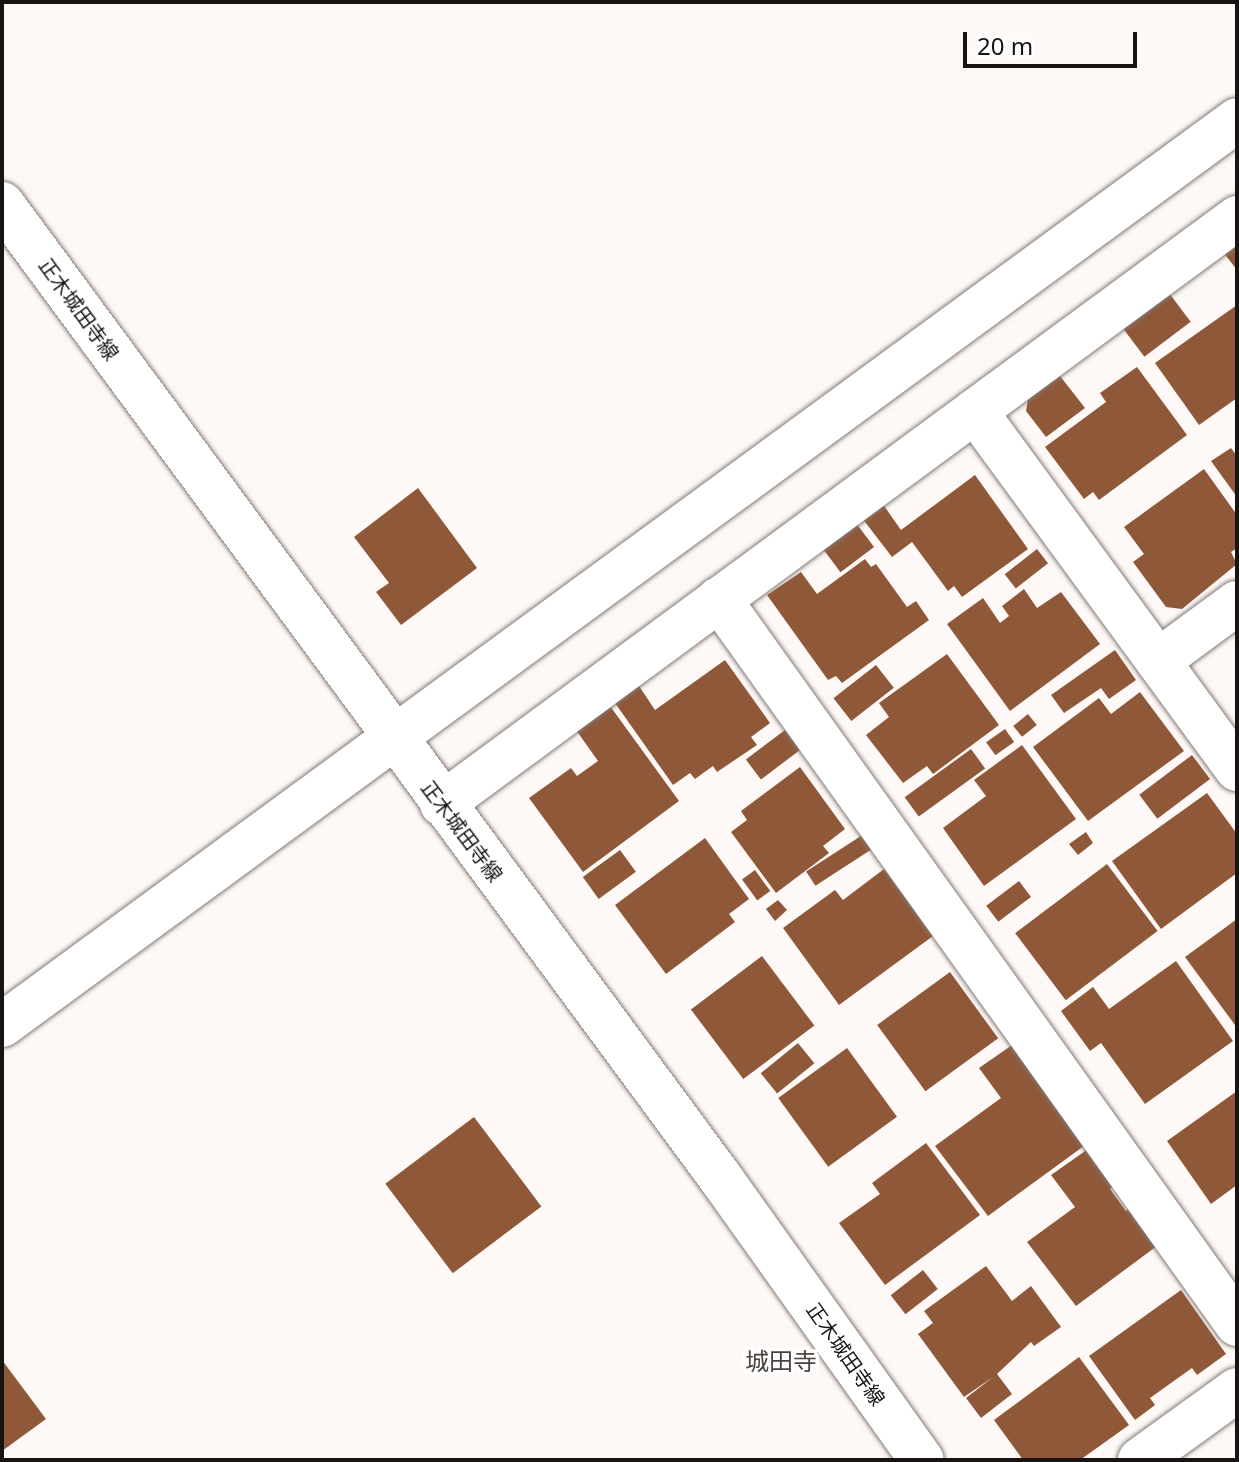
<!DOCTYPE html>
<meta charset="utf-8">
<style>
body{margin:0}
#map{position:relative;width:1239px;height:1462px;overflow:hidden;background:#fef9f6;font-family:"Noto Sans","Noto Sans JP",sans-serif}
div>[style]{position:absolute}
.building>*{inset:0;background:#8f5839;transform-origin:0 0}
.roads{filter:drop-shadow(0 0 2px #827a75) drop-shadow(0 0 2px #827a75)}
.minor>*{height:44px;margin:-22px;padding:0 22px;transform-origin:22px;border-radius:22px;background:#fff}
span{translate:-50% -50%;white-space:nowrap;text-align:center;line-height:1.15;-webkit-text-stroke:7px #fff;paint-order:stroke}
.street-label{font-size:20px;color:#171413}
.quarter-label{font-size:24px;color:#4a433f}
.frame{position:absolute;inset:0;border:4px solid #171413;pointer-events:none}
.scale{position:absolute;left:963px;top:32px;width:174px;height:36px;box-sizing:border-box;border:4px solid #171413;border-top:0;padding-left:10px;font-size:24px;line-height:28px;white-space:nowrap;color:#171413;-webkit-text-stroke:6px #fff;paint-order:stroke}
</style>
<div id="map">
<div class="building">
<div style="clip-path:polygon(1237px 242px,1237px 270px,1223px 252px)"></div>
<div style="left:1166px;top:289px;width:41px;height:58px;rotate:53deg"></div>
<div style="clip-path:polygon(1237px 305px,1237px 398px,1199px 425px,1155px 363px)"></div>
<div style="clip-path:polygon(1137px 367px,1187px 435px,1099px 500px,1093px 492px,1084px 499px,1045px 447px,1106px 402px,1100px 393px)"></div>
<div style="clip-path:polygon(1060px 376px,1085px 408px,1046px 437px,1026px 411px,1028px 399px)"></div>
<div style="clip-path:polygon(1231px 448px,1237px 456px,1237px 497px,1211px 461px)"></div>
<div style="clip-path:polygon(1204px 469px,1237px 515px,1237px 548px,1231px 552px,1237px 564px,1182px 609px,1166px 607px,1133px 562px,1144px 554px,1124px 527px)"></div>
<div style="clip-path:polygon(975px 475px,1028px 549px,962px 597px,954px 586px,948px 591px,912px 542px,892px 557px,862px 518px,882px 503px,901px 530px)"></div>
<div style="clip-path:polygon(418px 488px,477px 568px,401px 625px,376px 592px,389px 583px,354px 537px)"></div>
<div style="left:856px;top:523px;width:30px;height:42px;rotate:53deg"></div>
<div style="left:1037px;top:549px;width:18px;height:41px;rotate:52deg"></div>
<div style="clip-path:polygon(865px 559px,871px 567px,876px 564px,907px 607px,916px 601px,929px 620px,842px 683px,836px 676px,828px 680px,767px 595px,801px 572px,817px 594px)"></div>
<div style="clip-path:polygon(1024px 589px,1037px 608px,1061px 592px,1100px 644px,1010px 711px,947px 624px,983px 598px,1000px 623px,1009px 616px,1002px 606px)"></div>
<div style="clip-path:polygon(1115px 650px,1136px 680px,1109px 699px,1101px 688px,1064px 713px,1051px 695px)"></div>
<div style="clip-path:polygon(947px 654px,999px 725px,933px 774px,927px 766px,903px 783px,866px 735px,889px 717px,879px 703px)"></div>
<div style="clip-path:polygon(725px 660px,770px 723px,751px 737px,757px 745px,717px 772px,713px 766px,695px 779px,690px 773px,673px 785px,615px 703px,639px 686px,655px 710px)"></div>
<div style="left:876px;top:665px;width:29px;height:54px;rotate:52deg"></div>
<div style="clip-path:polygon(1140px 692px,1184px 751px,1088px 821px,1033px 747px,1099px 698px,1111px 714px)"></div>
<div style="clip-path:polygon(610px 706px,679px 801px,583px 872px,529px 798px,571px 768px,577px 776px,598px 761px,576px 730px)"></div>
<div style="left:1028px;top:714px;width:14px;height:19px;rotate:51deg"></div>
<div style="left:1005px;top:729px;width:16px;height:23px;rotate:55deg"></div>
<div style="left:785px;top:730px;width:25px;height:49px;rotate:53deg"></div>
<div style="clip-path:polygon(1022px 745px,1076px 819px,984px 886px,943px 828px,986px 796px,974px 780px)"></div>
<div style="left:971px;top:749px;width:24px;height:82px;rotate:54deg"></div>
<div style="left:1192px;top:755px;width:30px;height:66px;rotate:53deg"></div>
<div style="clip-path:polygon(800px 767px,845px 829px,823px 846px,829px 853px,776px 893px,731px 832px,747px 820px,741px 811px)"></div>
<div style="clip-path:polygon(1207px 793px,1237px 834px,1237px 873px,1161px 929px,1112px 861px)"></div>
<div style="clip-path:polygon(1086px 832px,1093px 843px,1078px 855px,1069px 844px)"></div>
<div style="left:864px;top:834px;width:17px;height:69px;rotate:57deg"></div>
<div style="clip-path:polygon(705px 838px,749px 899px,729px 914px,735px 922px,666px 974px,615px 905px)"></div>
<div style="left:620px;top:850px;width:27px;height:46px;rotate:54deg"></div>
<div style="left:1107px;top:864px;width:84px;height:115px;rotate:53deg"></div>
<div style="clip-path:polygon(884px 869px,933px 936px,839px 1005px,783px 928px,835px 890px,843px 900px)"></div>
<div style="left:755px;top:870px;width:26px;height:16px;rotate:54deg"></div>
<div style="left:1019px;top:881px;width:20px;height:41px;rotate:53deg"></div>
<div style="clip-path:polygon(778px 900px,787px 910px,775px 921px,766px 909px)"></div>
<div style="clip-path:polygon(1237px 919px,1237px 1024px,1235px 1025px,1185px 957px)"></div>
<div style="left:762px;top:956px;width:87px;height:89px;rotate:53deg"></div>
<div style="clip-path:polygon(1176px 961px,1233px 1041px,1145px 1104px,1101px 1043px,1090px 1051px,1061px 1011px,1093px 987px,1109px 1009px)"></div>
<div style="left:950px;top:972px;width:82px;height:90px;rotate:54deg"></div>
<div style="left:798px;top:1043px;width:26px;height:48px;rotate:51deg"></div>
<div style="clip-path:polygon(1015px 1043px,1088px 1143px,988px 1216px,935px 1146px,1001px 1098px,979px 1068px)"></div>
<div style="left:847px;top:1048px;width:85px;height:85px;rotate:54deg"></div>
<div style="clip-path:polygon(1237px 1091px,1237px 1185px,1211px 1204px,1167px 1141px)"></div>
<div style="left:474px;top:1117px;width:112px;height:111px;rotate:53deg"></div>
<div style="clip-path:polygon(926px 1143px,980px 1215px,885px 1285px,839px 1223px,880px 1194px,872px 1183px)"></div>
<div style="clip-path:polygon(1091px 1147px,1118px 1183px,1110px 1189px,1126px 1211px,1133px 1205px,1161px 1243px,1076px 1306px,1027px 1242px,1075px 1207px,1051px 1175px)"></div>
<div style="clip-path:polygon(986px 1266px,1012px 1301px,1031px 1286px,1061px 1327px,1034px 1346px,1031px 1342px,997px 1374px,1012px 1394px,981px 1418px,966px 1398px,993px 1377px,964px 1397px,918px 1334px,933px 1323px,924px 1311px)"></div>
<div style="left:923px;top:1270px;width:24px;height:41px;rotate:52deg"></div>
<div style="clip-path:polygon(1181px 1290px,1226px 1354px,1197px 1375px,1192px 1368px,1150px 1398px,1155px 1405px,1135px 1420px,1089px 1356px)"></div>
<div style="clip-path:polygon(1079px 1357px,1129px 1425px,1080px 1460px,1023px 1460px,994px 1420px)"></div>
<div style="clip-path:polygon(2px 1360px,46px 1419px,2px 1451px)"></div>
</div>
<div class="roads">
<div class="minor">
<div style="left:2px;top:204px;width:1213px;rotate:53.58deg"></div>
<div style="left:722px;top:1180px;width:344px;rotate:54.5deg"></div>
<div style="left:975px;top:411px;width:444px;rotate:53.8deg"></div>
<div style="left:719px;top:599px;width:891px;rotate:54.45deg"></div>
<div style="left:1158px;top:661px;width:98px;rotate:-36.3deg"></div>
<div style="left:442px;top:804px;width:988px;rotate:-36.39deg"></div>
<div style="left:2px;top:1025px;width:1531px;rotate:-36.23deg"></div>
<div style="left:1140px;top:1460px;width:120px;rotate:-35.8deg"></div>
</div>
</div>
<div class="street-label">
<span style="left:79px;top:309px;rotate:54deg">正木城田寺線</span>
<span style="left:462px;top:831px;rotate:53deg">正木城田寺線</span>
<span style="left:846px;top:1354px;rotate:55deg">正木城田寺線</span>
</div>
<div class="quarter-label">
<span style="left:781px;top:1361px">城田寺</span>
</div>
<div class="frame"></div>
<div class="scale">20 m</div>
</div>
